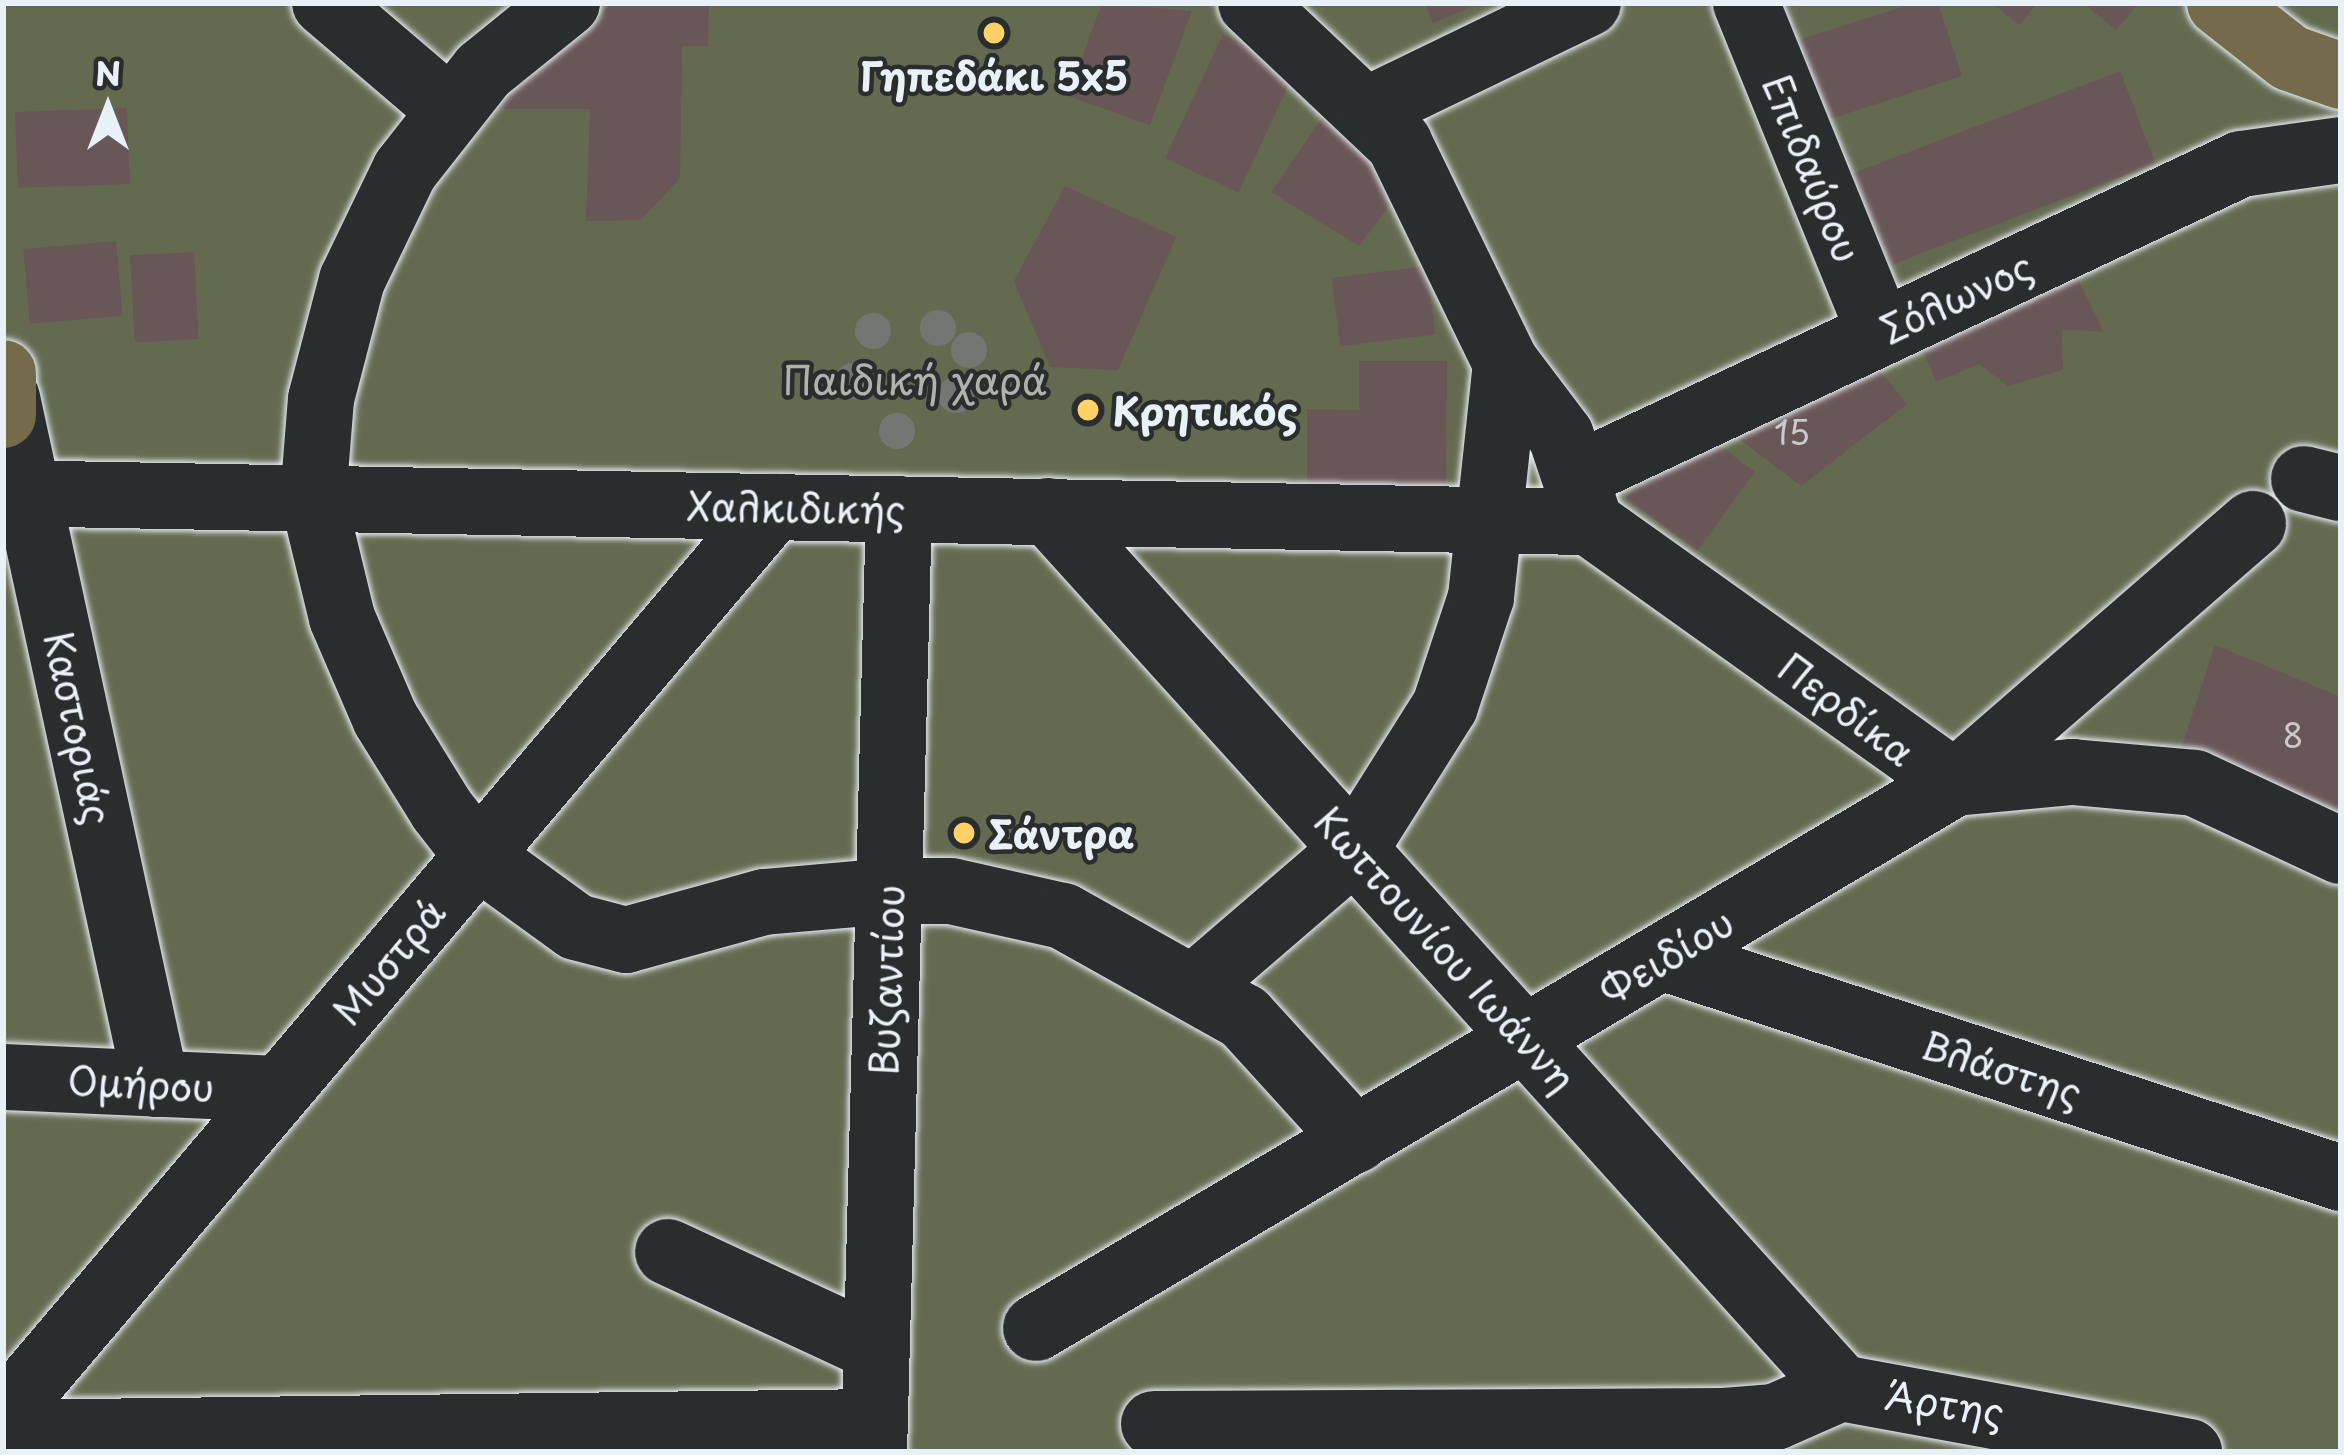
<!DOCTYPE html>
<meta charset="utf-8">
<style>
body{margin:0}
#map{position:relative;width:2344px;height:1455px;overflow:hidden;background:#2a2d2e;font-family:"Playpen Sans",sans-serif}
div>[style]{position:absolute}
.green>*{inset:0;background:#646a50;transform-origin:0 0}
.building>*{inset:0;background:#695656;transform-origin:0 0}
.roads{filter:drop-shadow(0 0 3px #e8f1f8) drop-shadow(0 0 3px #e8f1f8)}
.minor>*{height:66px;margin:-33px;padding:0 33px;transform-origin:33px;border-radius:33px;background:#2a2d2e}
.major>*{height:66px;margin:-33px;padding:0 33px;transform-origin:33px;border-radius:33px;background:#756b4b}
.trees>*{width:36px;height:36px;margin:-18px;border-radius:50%;background:#727773}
.dots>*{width:33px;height:33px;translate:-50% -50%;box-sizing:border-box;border:6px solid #2a2d2e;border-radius:50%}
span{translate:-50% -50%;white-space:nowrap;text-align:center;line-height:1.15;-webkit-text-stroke:9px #2a2d2e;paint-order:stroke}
.number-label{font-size:33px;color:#c8cad0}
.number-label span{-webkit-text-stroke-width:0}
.poi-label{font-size:39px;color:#e8f1f8;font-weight:700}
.left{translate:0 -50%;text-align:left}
.street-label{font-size:39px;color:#e8f1f8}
.park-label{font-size:39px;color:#adb4ac}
.frame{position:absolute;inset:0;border:6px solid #e8f1f8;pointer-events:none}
.north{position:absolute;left:48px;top:48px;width:120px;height:120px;-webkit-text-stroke:9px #2a2d2e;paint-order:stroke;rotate:0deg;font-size:33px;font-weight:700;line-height:48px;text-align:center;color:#e8f1f8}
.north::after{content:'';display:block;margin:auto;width:42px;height:54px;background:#e8f1f8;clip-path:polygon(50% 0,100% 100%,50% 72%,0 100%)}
</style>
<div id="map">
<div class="green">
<div style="left:3px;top:3px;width:2338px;height:1449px"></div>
</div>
<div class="building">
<div style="clip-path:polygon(613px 3px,709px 3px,708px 46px,682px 46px,680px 178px,641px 220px,586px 221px,590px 109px,478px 109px)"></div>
<div style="clip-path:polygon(1102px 3px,1192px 11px,1150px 125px,1068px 96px)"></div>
<div style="clip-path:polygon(1425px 3px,1481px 3px,1433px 23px)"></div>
<div style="clip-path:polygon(1915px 3px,1938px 3px,1962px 76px,1821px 122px,1795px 41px)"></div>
<div style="clip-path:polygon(1992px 3px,2037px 3px,2019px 25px)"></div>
<div style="clip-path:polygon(2083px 3px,2139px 3px,2116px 30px)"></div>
<div style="left:1223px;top:34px;width:81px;height:137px;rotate:25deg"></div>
<div style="left:2120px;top:71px;width:99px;height:309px;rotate:69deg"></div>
<div style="left:127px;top:108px;width:76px;height:112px;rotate:88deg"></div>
<div style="clip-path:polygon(1329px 108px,1386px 174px,1393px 201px,1359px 246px,1271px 192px)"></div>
<div style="clip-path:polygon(1065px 186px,1176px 237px,1118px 370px,1050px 367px,1014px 281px)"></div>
<div style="left:116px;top:241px;width:75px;height:93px;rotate:85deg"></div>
<div style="left:194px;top:252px;width:87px;height:64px;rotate:87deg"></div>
<div style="left:1427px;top:266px;width:69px;height:96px;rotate:83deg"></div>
<div style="clip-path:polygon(2077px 277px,2104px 332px,2062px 329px,2063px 370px,2008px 386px,1979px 364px,1936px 382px,1919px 342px)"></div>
<div style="clip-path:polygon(1871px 360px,1907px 404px,1801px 486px,1725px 428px)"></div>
<div style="clip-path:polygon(1359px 361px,1447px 361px,1446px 487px,1307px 485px,1307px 409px,1359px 410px)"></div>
<div style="clip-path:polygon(1712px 440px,1755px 472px,1697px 551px,1626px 498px,1651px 465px)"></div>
<div style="clip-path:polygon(2215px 645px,2341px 697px,2341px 823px,2179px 756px)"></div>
</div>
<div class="roads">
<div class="minor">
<div style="left:325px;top:3px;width:163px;rotate:40.5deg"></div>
<div style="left:567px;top:3px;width:108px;rotate:141deg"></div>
<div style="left:483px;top:71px;width:126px;rotate:128.2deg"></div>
<div style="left:405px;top:170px;width:122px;rotate:115.7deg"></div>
<div style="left:352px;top:280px;width:123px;rotate:104.6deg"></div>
<div style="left:321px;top:399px;width:99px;rotate:94.6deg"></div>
<div style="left:313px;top:498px;width:123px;rotate:76.4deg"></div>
<div style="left:342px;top:618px;width:109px;rotate:66.7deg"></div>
<div style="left:385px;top:718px;width:108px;rotate:58.2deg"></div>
<div style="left:442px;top:810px;width:57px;rotate:52.1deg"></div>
<div style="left:477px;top:855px;width:122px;rotate:36deg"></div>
<div style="left:576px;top:927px;width:52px;rotate:14.6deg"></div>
<div style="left:626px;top:940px;width:143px;rotate:-15.4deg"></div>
<div style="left:764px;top:902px;width:125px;rotate:-5deg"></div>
<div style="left:889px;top:891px;width:62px"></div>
<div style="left:951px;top:891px;width:115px;rotate:12.6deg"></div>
<div style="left:1063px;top:916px;width:207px;rotate:29.2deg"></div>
<div style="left:1244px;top:1017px;width:166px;rotate:47.7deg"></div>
<div style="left:1251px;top:3px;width:204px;rotate:43.4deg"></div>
<div style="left:1399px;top:143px;width:245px;rotate:64.1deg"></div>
<div style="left:1506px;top:363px;width:91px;rotate:53deg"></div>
<div style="left:1561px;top:436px;width:84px;rotate:71.4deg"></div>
<div style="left:1746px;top:3px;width:356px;rotate:67.9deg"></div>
<div style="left:1371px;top:108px;width:241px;rotate:-25.8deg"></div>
<div style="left:7px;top:398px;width:702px;rotate:77.75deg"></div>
<div style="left:1578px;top:475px;width:732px;rotate:-25.13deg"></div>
<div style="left:2241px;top:164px;width:101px;rotate:-8deg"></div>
<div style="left:2304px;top:479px;width:38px;rotate:14deg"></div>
<div style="left:3px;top:493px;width:1586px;rotate:1.05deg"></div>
<div style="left:1589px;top:522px;width:450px;rotate:35.5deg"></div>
<div style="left:1955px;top:783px;width:118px;rotate:-5.4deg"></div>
<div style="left:2072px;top:772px;width:123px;rotate:5.1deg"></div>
<div style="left:2195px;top:783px;width:161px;rotate:25deg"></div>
<div style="left:1048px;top:511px;width:1182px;rotate:47.88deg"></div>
<div style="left:1664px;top:958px;width:712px;rotate:18deg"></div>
<div style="left:1198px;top:984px;width:207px;rotate:-40.7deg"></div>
<div style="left:1355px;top:849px;width:169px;rotate:-57.8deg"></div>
<div style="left:1445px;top:706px;width:115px;rotate:-71.7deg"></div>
<div style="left:1481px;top:597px;width:235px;rotate:-83.9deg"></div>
<div style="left:3px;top:1077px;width:277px;rotate:2.5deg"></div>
<div style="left:668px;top:1252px;width:230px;rotate:24.9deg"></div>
<div style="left:1036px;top:1328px;width:1068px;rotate:-30.67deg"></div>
<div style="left:1955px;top:783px;width:395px;rotate:-41deg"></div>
<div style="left:1841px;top:1388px;width:354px;rotate:10.4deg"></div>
<div style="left:3px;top:1416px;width:1192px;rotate:-49.7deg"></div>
<div style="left:1154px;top:1424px;width:570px;rotate:-0.3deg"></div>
<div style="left:1724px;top:1421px;width:51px;rotate:-4.5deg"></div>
<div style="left:1775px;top:1417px;width:72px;rotate:-23.7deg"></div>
<div style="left:3px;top:1433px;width:872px;rotate:-0.72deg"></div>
<div style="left:874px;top:1452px;width:943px;rotate:-88.48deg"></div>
</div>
<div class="major">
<div style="left:2220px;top:3px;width:89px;rotate:38.2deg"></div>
<div style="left:2290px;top:58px;width:54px;rotate:19.4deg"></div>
<div style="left:3px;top:373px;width:42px;rotate:90deg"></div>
</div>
</div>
<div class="trees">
<div style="left:938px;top:328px"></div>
<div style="left:873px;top:331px"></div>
<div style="left:969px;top:350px"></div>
<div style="left:853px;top:381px"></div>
<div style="left:956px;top:395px"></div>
<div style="left:897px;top:431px"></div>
</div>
<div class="dots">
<div style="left:994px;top:33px;background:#ffd166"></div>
<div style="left:1088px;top:410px;background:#ffd166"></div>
<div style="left:964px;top:833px;background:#ffd166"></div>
</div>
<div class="number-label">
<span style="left:1792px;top:432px">15</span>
<span style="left:2293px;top:735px">8</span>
</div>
<div class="poi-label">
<span style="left:994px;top:75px">Γηπεδάκι 5x5</span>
<span class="left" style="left:1112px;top:410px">Κρητικός</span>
<span class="left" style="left:988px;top:833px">Σάντρα</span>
</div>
<div class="street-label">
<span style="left:1813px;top:168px;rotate:68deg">Επιδαύρου</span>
<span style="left:1956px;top:297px;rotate:-25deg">Σόλωνος</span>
<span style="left:796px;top:507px;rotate:1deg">Χαλκιδικής</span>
<span style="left:1847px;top:709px;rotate:37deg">Περδίκα</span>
<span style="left:79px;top:728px;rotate:78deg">Καστοριάς</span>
<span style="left:1446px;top:949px;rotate:48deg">Κωττουνίου Ιωάννη</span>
<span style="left:1666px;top:956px;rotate:-31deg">Φειδίου</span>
<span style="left:388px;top:961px;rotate:-50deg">Μυστρά</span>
<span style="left:886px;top:980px;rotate:-88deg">Βυζαντίου</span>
<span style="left:2002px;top:1068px;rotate:18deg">Βλάστης</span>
<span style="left:141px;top:1083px;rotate:3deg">Ομήρου</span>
<span style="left:1945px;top:1403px;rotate:9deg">Άρτης</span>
</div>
<div class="park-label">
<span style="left:915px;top:379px">Παιδική χαρά</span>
</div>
<div class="frame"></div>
<div class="north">N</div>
</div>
